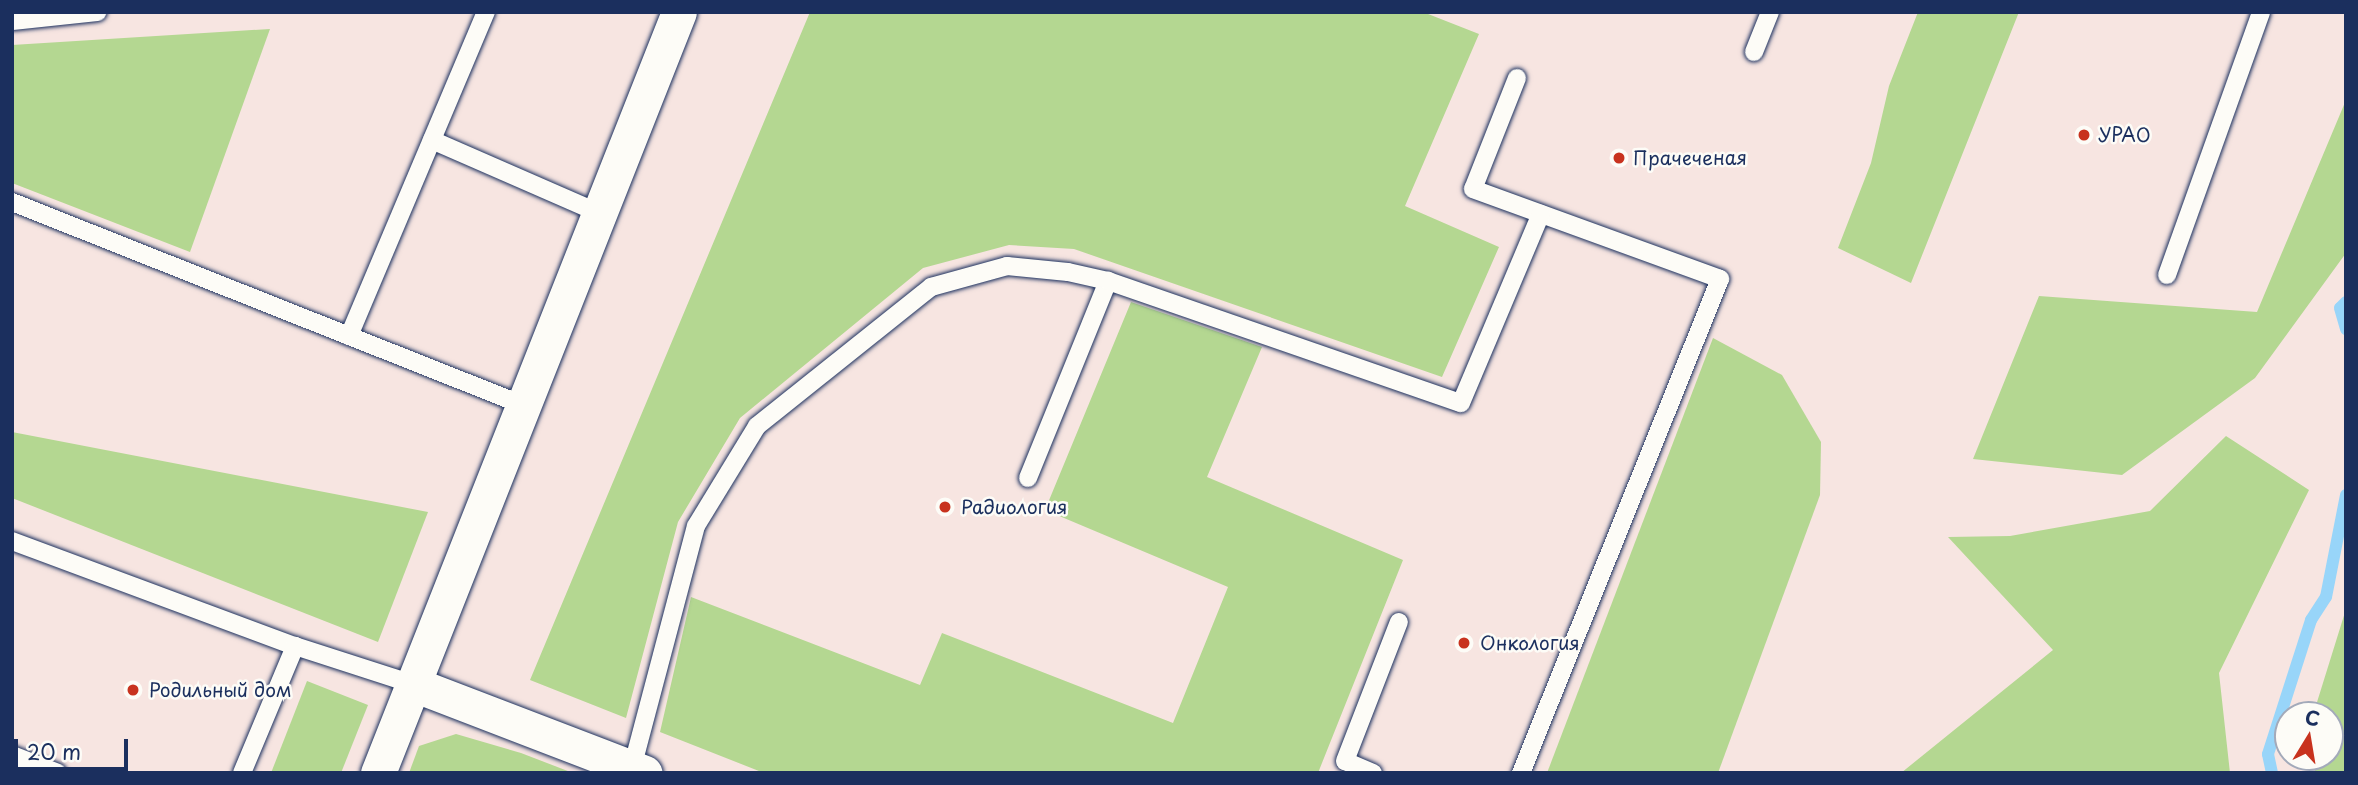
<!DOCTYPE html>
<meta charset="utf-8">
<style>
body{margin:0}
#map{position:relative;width:2358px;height:785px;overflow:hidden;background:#f7e5e1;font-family:"Playpen Sans",sans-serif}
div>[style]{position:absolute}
.green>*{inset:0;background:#b4d791}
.stream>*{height:12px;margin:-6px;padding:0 6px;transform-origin:6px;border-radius:6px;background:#98d5f9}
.roads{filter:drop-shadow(0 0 2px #1b2f5e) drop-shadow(0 0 2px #1b2f5e)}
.lane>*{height:18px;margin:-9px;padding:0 9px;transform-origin:9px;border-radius:9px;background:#fdfcf7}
.street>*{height:35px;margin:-17.5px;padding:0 17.5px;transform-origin:17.5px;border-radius:17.5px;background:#fdfcf7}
.dots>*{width:19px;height:19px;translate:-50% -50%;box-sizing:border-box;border:4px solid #fdfcf7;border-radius:50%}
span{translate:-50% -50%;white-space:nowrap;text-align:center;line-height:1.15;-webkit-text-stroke:5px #fdfcf7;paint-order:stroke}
.poi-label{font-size:19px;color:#1b2f5e}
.left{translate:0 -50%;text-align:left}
.frame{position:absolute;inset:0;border:14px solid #1b2f5e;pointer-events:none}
.north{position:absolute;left:2274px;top:701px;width:70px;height:70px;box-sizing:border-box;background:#fdfcf7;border:2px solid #a3aaba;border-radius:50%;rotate:11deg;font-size:19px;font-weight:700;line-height:28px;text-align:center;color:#1b2f5e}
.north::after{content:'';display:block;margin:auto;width:24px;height:32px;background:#c8321e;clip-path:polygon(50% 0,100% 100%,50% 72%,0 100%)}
.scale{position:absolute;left:14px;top:739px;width:114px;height:32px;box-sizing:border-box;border:4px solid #1b2f5e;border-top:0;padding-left:9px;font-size:21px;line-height:24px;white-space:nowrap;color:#1b2f5e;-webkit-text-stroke:5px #fdfcf7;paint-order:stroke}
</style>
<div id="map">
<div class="green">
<div style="clip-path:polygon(810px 12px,1423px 12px,1479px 34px,1405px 206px,1499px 247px,1442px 377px,1074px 249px,1009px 245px,923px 268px,740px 418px,678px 522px,626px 718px,530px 680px)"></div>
<div style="clip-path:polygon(1918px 12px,2019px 12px,1911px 283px,1838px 248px,1871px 163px,1889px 86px)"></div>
<div style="clip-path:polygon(270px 29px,190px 252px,12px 183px,12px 45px)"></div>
<div style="clip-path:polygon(2346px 100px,2346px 253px,2255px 378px,2122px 475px,1973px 459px,2039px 296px,2257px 312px)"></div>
<div style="clip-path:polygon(1131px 302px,1262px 347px,1207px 477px,1403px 560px,1318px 773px,764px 773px,660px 732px,691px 597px,920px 685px,942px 633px,1173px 723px,1228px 587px,1045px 510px)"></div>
<div style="clip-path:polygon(1713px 338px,1782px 375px,1821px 442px,1820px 495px,1718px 773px,1547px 773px)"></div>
<div style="clip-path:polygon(12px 432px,428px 512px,378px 642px,12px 498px)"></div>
<div style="clip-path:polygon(2226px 436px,2309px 490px,2219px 673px,2230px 773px,1901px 773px,2053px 650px,1948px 537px,2010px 536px,2150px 511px)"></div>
<div style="clip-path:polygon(2346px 609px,2346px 773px,2315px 773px,2314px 757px,2330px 757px,2330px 715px,2313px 715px)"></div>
<div style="clip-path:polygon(307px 681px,368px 705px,341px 773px,271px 773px)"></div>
<div style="clip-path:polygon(456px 734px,521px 753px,573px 773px,409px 773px,419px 746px)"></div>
</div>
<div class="stream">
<div style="left:2346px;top:302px;width:8px;rotate:135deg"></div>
<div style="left:2340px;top:308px;width:22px;rotate:74deg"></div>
<div style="left:2272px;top:773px;width:19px;rotate:-102deg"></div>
<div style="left:2268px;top:754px;width:141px;rotate:-72.2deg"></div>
<div style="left:2311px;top:620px;width:27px;rotate:-57deg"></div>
<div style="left:2326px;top:597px;width:104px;rotate:-78.9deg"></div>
</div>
<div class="roads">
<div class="lane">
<div style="left:12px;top:21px;width:86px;rotate:-6deg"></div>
<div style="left:1754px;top:52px;width:43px;rotate:-68.2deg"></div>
<div style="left:1517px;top:78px;width:119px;rotate:111.6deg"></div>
<div style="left:1473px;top:189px;width:263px;rotate:20deg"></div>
<div style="left:1720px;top:279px;width:533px;rotate:111.94deg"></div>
<div style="left:432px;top:140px;width:182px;rotate:23.6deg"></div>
<div style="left:12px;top:202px;width:550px;rotate:21.67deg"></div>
<div style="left:2167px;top:275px;width:279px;rotate:-70.3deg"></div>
<div style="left:349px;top:336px;width:352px;rotate:-67.1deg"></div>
<div style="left:1028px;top:478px;width:213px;rotate:-67.9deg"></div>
<div style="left:12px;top:541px;width:302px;rotate:20.4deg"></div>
<div style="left:295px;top:646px;width:124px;rotate:17.9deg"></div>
<div style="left:12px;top:755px;width:49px;rotate:21.4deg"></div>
<div style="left:632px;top:768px;width:250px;rotate:-75.2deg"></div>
<div style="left:696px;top:526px;width:117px;rotate:-58.6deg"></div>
<div style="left:757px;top:426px;width:223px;rotate:-38.6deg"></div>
<div style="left:931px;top:287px;width:79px;rotate:-15.4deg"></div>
<div style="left:1007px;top:266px;width:61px;rotate:5.6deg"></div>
<div style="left:1068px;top:272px;width:41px;rotate:12.7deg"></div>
<div style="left:1108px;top:281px;width:373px;rotate:19.1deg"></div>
<div style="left:1461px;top:403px;width:205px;rotate:-67.1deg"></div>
<div style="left:242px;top:773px;width:138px;rotate:-67.3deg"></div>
<div style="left:1373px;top:773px;width:30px;rotate:-157deg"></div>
<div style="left:1345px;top:761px;width:149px;rotate:-68.8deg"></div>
</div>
<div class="street">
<div style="left:413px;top:684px;width:248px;rotate:21deg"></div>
<div style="left:378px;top:773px;width:818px;rotate:-68.42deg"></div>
</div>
</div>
<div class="dots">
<div style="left:2084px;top:135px;background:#c8321e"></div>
<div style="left:1619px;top:158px;background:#c8321e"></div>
<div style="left:945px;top:507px;background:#c8321e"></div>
<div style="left:1464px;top:643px;background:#c8321e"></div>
<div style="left:133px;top:690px;background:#c8321e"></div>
</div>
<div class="poi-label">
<span class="left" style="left:2098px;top:135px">УРАО</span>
<span class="left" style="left:1633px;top:158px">Прачеченая</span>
<span class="left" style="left:961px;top:507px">Радиология</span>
<span class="left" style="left:1480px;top:643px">Онкология</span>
<span class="left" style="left:149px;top:690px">Родильный дом</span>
</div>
<div class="frame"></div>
<div class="north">С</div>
<div class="scale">20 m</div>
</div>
